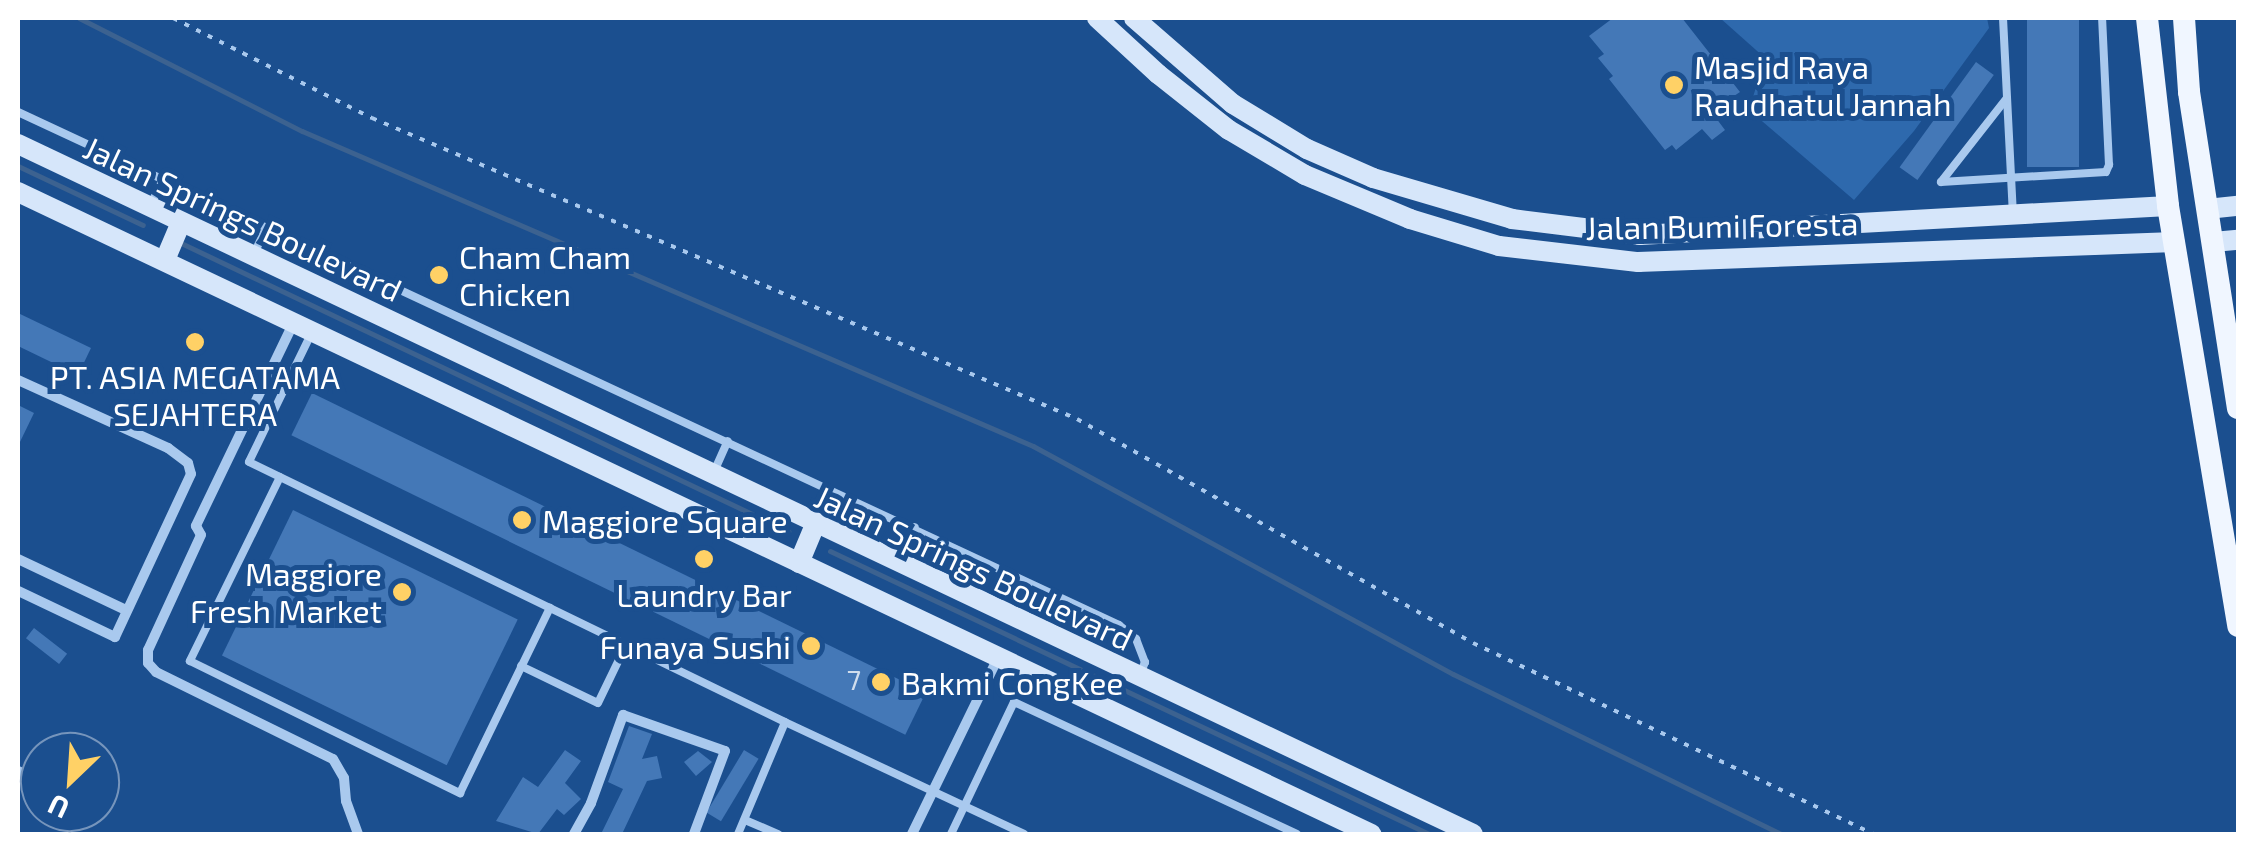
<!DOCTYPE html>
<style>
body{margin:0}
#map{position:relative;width:2256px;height:852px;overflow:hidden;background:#1b4f8f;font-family:"Exo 2",sans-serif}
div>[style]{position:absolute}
.green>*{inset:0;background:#2e69ad}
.stream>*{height:5px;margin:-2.5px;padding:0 2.5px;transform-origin:2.5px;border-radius:2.5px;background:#3c6290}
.building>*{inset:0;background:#4478b7;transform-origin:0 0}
.path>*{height:4px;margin-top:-2px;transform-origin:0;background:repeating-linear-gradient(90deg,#a9c9ee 0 5px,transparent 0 13px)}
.lane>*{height:8px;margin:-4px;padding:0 4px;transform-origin:4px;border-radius:4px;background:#a9c9ee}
.street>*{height:10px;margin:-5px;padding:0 5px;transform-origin:5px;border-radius:5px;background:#a9c9ee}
.secondary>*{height:20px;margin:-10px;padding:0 10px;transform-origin:10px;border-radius:10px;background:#d6e6fa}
.primary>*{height:22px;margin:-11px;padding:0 11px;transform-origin:11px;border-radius:11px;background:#f0f6ff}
.dots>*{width:28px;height:28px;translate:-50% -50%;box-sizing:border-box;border:5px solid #1b4f8f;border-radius:50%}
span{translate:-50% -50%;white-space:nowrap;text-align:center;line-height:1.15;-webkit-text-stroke:10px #1b4f8f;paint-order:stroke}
.number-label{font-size:28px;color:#d0dded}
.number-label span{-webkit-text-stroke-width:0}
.poi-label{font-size:32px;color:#fff}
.left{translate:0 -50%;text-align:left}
.right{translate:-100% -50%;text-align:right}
.street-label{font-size:32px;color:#fff}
.frame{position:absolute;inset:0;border:20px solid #fff;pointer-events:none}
.north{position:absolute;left:20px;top:732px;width:100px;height:100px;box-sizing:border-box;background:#1b4f8f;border:2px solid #7695bc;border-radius:50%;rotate:205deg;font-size:28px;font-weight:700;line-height:40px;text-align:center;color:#fff}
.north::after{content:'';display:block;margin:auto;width:35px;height:45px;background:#ffd166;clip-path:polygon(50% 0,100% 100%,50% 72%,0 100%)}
</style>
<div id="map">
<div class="green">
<div style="clip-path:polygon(1720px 18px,1987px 18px,1989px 28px,1914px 131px,1854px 200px,1749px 110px,1765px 58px)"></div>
</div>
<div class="stream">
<div style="left:79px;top:18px;width:250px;rotate:26.9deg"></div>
<div style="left:302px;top:131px;width:796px;rotate:23.31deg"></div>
<div style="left:1033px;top:446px;width:478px;rotate:28.5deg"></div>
<div style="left:1453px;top:674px;width:365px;rotate:26deg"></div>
<div style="left:18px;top:166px;width:138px;rotate:25.3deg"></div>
<div style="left:183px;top:244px;width:670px;rotate:25.38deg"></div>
<div style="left:830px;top:551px;width:662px;rotate:25.29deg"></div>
</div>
<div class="building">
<div style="clip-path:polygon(1613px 18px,1682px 18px,1740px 92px,1734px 96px,1738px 101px,1716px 118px,1725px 130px,1712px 140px,1702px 129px,1676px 150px,1672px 145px,1665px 150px,1609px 79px,1613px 76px,1598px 58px,1604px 54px,1589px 36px)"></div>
<div style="left:2027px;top:18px;width:52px;height:149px"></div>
<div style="left:1976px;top:62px;width:22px;height:130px;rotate:36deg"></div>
<div style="clip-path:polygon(18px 313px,91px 348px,78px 375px,18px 346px)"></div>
<div style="left:312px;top:393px;width:683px;height:47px;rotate:26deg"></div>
<div style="clip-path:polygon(18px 405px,34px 413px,18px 446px)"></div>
<div style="left:293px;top:510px;width:250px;height:162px;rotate:26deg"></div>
<div style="left:34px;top:628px;width:42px;height:13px;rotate:38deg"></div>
<div style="clip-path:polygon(629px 726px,652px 734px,642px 759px,657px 756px,662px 778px,647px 781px,622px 834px,601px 834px,623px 789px,608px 782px)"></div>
<div style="clip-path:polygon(565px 750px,581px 761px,565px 783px,581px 799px,564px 815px,557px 809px,538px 834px,496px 821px,523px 777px,538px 787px)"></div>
<div style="left:744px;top:750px;width:17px;height:73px;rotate:31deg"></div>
<div style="clip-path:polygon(698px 751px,712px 762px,696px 776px,684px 762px)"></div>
</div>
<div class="path">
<div style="left:173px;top:18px;width:223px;rotate:26.7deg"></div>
<div style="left:372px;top:118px;width:767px;rotate:23.12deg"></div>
<div style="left:1077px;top:419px;width:455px;rotate:29.5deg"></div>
<div style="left:1473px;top:643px;width:443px;rotate:25.5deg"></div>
</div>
<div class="lane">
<div style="left:2003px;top:18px;width:196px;rotate:87.1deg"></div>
<div style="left:18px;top:112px;width:1215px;rotate:24.98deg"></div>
<div style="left:1119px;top:625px;width:22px;rotate:39deg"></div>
<div style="left:1136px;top:639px;width:25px;rotate:69deg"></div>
<div style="left:1145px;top:662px;width:14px;rotate:111deg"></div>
<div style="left:1941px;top:182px;width:165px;rotate:-3.5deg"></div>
<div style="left:2106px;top:172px;width:8px;rotate:-67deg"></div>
<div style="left:2109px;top:165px;width:147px;rotate:-92.7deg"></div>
<div style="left:1941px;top:182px;width:105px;rotate:-51.9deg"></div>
<div style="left:151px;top:204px;width:25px;rotate:-64deg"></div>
<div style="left:253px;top:256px;width:31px;rotate:-65deg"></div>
<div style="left:312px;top:332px;width:144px;rotate:115.9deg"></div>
<div style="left:249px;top:462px;width:596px;rotate:25.88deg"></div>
<div style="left:713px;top:474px;width:36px;rotate:-66deg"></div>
<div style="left:280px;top:477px;width:205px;rotate:116.1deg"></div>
<div style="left:190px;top:661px;width:301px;rotate:26.1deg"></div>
<div style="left:460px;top:793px;width:206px;rotate:-64.1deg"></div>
<div style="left:900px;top:560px;width:36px;rotate:-66deg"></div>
<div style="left:521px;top:666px;width:85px;rotate:25.7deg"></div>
<div style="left:598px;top:703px;width:64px;rotate:-64.2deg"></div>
<div style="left:745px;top:820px;width:36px;rotate:23deg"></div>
<div style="left:738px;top:834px;width:121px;rotate:-67.2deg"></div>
<div style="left:785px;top:722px;width:264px;rotate:25.1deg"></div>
<div style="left:951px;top:834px;width:146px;rotate:-64.5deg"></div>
<div style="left:1014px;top:702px;width:312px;rotate:25deg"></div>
</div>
<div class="street">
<div style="left:293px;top:324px;width:224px;rotate:115.7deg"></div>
<div style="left:196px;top:526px;width:10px;rotate:61deg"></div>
<div style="left:201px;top:535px;width:127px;rotate:114.7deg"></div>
<div style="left:148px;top:650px;width:13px;rotate:90deg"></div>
<div style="left:148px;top:663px;width:12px;rotate:48deg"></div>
<div style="left:156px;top:672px;width:197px;rotate:26.2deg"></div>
<div style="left:333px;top:759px;width:22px;rotate:60deg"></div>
<div style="left:344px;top:778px;width:23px;rotate:85deg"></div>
<div style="left:346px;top:801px;width:35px;rotate:70deg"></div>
<div style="left:18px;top:380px;width:165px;rotate:24.4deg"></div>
<div style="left:168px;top:448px;width:25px;rotate:37deg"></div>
<div style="left:188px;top:463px;width:11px;rotate:75deg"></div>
<div style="left:191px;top:474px;width:180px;rotate:115deg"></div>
<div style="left:115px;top:637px;width:107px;rotate:-154.6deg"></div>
<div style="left:18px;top:559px;width:119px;rotate:25.3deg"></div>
<div style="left:18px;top:771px;width:25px;rotate:27deg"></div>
<div style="left:574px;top:834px;width:35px;rotate:-61deg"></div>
<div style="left:591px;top:803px;width:94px;rotate:-70deg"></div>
<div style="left:623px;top:715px;width:108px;rotate:19.4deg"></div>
<div style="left:725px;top:751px;width:89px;rotate:110.5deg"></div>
<div style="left:912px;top:834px;width:196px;rotate:-64deg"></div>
</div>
<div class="secondary">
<div style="left:1097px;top:18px;width:83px;rotate:42.6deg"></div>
<div style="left:1158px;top:74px;width:90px;rotate:38.3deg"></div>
<div style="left:1229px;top:130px;width:88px;rotate:30.6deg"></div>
<div style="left:1305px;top:175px;width:114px;rotate:22.7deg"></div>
<div style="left:1410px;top:219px;width:93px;rotate:16.9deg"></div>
<div style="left:1499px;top:246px;width:140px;rotate:6.6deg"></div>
<div style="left:1638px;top:262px;width:537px;rotate:-2.13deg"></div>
<div style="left:1134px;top:18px;width:131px;rotate:41deg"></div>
<div style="left:1233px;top:104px;width:87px;rotate:31.3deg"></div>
<div style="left:1307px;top:149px;width:72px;rotate:23.7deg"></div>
<div style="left:1373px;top:178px;width:145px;rotate:16.4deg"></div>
<div style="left:1512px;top:219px;width:129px;rotate:7.1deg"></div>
<div style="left:1640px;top:235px;width:529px;rotate:-3.14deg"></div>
<div style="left:18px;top:144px;width:1610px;rotate:25.37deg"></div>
<div style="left:18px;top:192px;width:1498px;rotate:25.38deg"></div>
<div style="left:2207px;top:209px;width:31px;rotate:-6deg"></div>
<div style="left:2213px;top:242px;width:25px;rotate:-5deg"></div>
<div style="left:165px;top:260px;width:39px;rotate:-67deg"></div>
<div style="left:799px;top:563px;width:41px;rotate:-67.2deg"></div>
</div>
<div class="primary">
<div style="left:2147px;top:18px;width:189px;rotate:83.6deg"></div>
<div style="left:2168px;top:206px;width:426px;rotate:80.5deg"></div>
<div style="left:2184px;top:18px;width:74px;rotate:86.1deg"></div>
<div style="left:2189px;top:92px;width:320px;rotate:81.2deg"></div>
</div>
<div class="dots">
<div style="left:1674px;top:85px;background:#ffd166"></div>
<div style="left:439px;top:275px;background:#ffd166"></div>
<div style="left:195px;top:342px;background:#ffd166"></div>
<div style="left:522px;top:520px;background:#ffd166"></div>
<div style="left:704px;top:559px;background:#ffd166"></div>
<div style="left:402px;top:592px;background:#ffd166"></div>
<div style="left:811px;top:646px;background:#ffd166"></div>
<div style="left:881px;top:682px;background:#ffd166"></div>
</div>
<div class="number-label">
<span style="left:854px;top:679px">7</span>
</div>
<div class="poi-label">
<span class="left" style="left:1694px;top:85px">Masjid Raya<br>Raudhatul Jannah</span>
<span class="left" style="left:459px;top:275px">Cham Cham<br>Chicken</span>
<span style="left:195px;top:395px">PT. ASIA MEGATAMA<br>SEJAHTERA</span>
<span class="left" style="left:542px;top:520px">Maggiore Square</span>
<span class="right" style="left:382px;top:592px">Maggiore<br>Fresh Market</span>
<span style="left:704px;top:594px">Laundry Bar</span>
<span class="right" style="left:791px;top:646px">Funaya Sushi</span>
<span class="left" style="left:901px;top:682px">Bakmi CongKee</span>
</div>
<div class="street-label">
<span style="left:243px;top:218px;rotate:25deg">Jalan Springs Boulevard</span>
<span style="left:1722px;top:225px;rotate:-1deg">Jalan Bumi Foresta</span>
<span style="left:974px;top:567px;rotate:25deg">Jalan Springs Boulevard</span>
</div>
<div class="frame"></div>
<div class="north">U</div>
</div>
